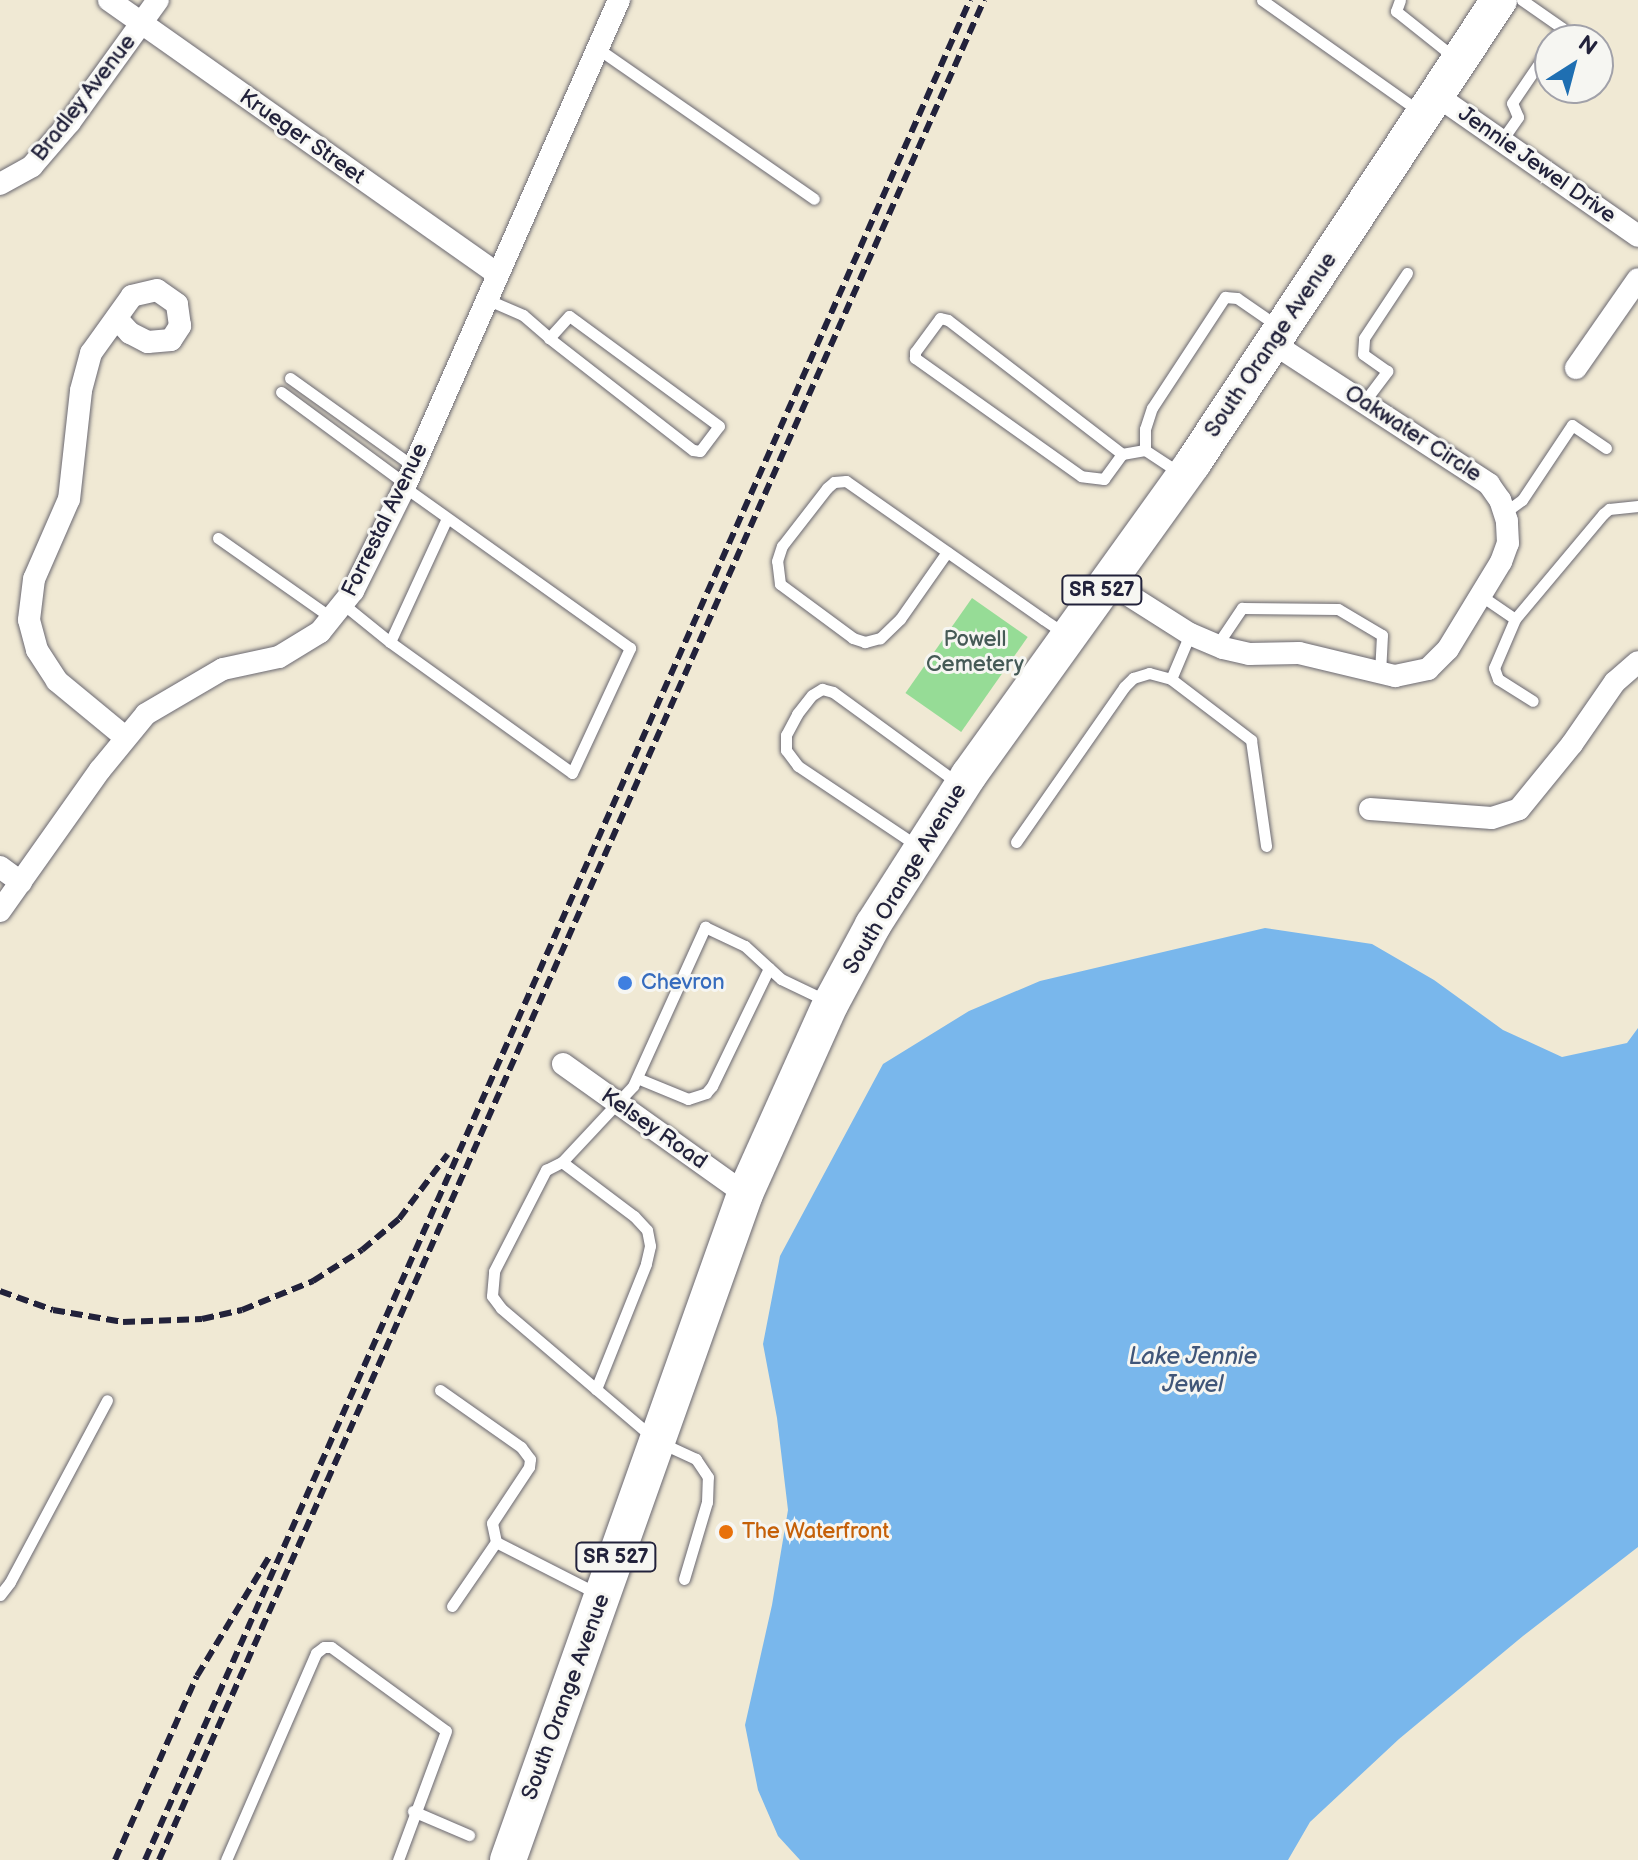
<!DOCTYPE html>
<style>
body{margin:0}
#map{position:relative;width:1638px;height:1860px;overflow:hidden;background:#f0e9d4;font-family:"Balsamiq Sans",sans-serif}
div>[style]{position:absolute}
.green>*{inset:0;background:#96dc96;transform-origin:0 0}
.water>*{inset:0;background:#79b7ec}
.roads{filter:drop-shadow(0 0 2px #6a6871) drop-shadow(0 0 2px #6a6871)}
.lane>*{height:11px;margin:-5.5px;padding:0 5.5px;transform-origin:5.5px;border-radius:5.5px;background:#fff}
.street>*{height:22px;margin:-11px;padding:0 11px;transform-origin:11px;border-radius:11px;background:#fff}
.primary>*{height:36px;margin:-18px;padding:0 18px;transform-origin:18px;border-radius:18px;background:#fff}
.rail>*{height:6px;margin-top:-3px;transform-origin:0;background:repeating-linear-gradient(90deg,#22223b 0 12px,transparent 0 18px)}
.dots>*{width:22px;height:22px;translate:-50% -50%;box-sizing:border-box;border:4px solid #f6f6f2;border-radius:50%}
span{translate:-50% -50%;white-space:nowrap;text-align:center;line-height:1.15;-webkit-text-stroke:6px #f6f6f2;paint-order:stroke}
.shield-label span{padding:2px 6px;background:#f6f6f2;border:2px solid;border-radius:6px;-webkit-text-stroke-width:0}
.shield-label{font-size:20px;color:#22223b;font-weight:700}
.street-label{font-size:22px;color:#22223b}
.park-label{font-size:22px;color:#455a56}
.shop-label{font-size:22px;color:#366cbe}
.left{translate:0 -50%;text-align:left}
.food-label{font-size:22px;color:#c56008}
.water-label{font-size:24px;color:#405679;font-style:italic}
.north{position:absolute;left:1534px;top:24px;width:80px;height:80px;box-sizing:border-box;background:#f6f6f2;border:2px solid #a1a1a9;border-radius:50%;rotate:36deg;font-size:22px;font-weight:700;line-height:32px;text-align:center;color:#22223b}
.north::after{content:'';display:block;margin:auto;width:28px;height:36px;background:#1f6fb2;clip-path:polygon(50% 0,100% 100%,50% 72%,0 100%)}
</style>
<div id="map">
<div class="green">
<div style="left:972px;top:598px;width:68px;height:116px;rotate:35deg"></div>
</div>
<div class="water">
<div style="clip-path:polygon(1265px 928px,1372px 944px,1434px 980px,1503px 1030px,1562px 1057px,1627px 1043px,1638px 1028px,1638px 1547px,1523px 1636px,1399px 1739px,1310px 1822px,1288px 1860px,800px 1860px,778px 1836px,758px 1790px,745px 1725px,772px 1605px,788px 1510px,777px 1418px,763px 1344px,780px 1256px,883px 1064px,969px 1011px,1040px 981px)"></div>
</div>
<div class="roads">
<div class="lane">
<div style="left:1262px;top:0;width:194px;rotate:35.3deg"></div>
<div style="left:1400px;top:0;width:12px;rotate:110deg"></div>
<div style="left:1396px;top:11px;width:75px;rotate:38.5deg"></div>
<div style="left:1522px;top:0;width:49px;rotate:35deg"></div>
<div style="left:1562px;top:28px;width:14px;rotate:120deg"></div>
<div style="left:597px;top:48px;width:264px;rotate:34.8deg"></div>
<div style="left:1502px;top:140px;width:28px;rotate:-55deg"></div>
<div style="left:1518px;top:117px;width:15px;rotate:-113deg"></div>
<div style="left:1512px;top:103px;width:68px;rotate:-55.8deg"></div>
<div style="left:486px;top:299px;width:40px;rotate:23.4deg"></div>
<div style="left:523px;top:315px;width:35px;rotate:41deg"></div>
<div style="left:549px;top:338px;width:182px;rotate:37.9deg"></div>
<div style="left:693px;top:450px;width:7px;rotate:8deg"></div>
<div style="left:700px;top:451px;width:31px;rotate:-53deg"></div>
<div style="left:719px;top:426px;width:186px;rotate:-143.7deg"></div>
<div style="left:569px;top:316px;width:30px;rotate:132deg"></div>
<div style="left:290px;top:378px;width:151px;rotate:35.6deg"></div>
<div style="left:281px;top:392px;width:155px;rotate:36.4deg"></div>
<div style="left:1364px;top:402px;width:39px;rotate:-53deg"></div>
<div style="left:1387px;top:371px;width:29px;rotate:-145deg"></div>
<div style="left:1363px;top:354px;width:16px;rotate:-86deg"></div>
<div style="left:1364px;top:338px;width:78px;rotate:-56.5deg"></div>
<div style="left:1145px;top:450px;width:21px;rotate:-90deg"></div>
<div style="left:1145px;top:429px;width:22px;rotate:-72deg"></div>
<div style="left:1152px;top:408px;width:133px;rotate:-56.7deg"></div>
<div style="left:1225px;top:297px;width:12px;rotate:5deg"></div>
<div style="left:1237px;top:298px;width:51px;rotate:34.6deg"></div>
<div style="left:1122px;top:454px;width:31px;rotate:126deg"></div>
<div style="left:1104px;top:479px;width:23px;rotate:-173deg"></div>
<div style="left:1081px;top:476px;width:204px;rotate:-144.6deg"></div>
<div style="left:915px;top:358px;width:6px;rotate:-90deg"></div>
<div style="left:915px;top:352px;width:42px;rotate:-53.7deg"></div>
<div style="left:940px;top:318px;width:8px;rotate:14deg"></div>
<div style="left:948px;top:320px;width:220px;rotate:37.6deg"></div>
<div style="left:1122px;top:454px;width:23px;rotate:-10deg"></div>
<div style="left:1145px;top:450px;width:42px;rotate:33.3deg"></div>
<div style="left:1504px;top:513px;width:22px;rotate:-36deg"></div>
<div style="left:1522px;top:500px;width:90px;rotate:-56.3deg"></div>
<div style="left:1572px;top:425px;width:41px;rotate:34.1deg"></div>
<div style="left:218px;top:538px;width:139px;rotate:35.1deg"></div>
<div style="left:947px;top:552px;width:82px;rotate:125deg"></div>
<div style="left:900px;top:619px;width:28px;rotate:136deg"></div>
<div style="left:880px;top:638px;width:16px;rotate:165deg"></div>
<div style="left:865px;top:642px;width:13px;rotate:-162deg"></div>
<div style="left:853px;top:638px;width:91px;rotate:-143.5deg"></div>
<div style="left:780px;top:584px;width:23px;rotate:-97deg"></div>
<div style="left:777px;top:561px;width:16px;rotate:-72deg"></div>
<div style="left:782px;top:546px;width:73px;rotate:-52.2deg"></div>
<div style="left:827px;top:488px;width:9px;rotate:-41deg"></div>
<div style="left:834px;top:482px;width:12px;rotate:-5deg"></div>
<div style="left:846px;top:481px;width:241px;rotate:35deg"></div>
<div style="left:1043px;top:619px;width:27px;rotate:34deg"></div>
<div style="left:1480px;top:595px;width:42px;rotate:34.4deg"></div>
<div style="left:1515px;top:619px;width:137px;rotate:-50deg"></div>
<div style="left:1603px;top:514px;width:8px;rotate:-40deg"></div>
<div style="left:1609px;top:509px;width:29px;rotate:-6deg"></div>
<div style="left:343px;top:604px;width:60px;rotate:39deg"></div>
<div style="left:390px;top:642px;width:224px;rotate:35.7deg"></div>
<div style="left:572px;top:773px;width:138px;rotate:-65.1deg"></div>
<div style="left:630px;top:648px;width:277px;rotate:-144.5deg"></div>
<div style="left:1515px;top:619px;width:53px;rotate:113.2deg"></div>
<div style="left:1494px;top:668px;width:12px;rotate:70deg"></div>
<div style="left:1498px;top:679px;width:41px;rotate:32.2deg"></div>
<div style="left:390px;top:642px;width:136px;rotate:-65.3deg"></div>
<div style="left:1217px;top:645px;width:45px;rotate:-56deg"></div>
<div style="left:1242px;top:608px;width:96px;rotate:0.6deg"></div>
<div style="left:1338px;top:609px;width:51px;rotate:30.6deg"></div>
<div style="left:1382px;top:635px;width:38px;rotate:93deg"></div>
<div style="left:1171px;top:679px;width:49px;rotate:-67.1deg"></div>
<div style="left:1016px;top:842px;width:189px;rotate:-55.1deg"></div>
<div style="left:1124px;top:687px;width:13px;rotate:-45deg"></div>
<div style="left:1133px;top:678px;width:17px;rotate:-17deg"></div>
<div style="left:1149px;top:673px;width:23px;rotate:15deg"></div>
<div style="left:1171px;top:679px;width:101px;rotate:37.3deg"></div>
<div style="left:1251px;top:740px;width:107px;rotate:81.9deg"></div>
<div style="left:919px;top:847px;width:146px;rotate:-146.2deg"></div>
<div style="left:798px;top:766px;width:20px;rotate:-127deg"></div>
<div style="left:786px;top:750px;width:15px;rotate:-90deg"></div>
<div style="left:786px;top:735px;width:24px;rotate:-62deg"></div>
<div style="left:797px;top:714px;width:24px;rotate:-52deg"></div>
<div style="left:812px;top:695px;width:12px;rotate:-31deg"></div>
<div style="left:822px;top:689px;width:11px;rotate:15deg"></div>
<div style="left:833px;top:692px;width:155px;rotate:36.1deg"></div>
<div style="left:637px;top:1078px;width:55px;rotate:22.4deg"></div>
<div style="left:688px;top:1099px;width:19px;rotate:-18deg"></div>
<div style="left:706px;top:1093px;width:9px;rotate:-49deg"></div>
<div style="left:712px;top:1086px;width:131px;rotate:-64.2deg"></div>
<div style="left:562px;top:1162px;width:90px;rotate:36.9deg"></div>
<div style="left:634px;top:1216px;width:19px;rotate:47deg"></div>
<div style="left:647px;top:1230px;width:16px;rotate:79deg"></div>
<div style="left:650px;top:1246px;width:18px;rotate:103deg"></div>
<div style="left:646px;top:1264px;width:135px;rotate:111.8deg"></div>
<div style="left:440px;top:1390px;width:99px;rotate:35.1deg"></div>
<div style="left:521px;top:1447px;width:15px;rotate:53deg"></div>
<div style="left:530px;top:1459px;width:8px;rotate:97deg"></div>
<div style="left:529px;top:1467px;width:67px;rotate:123.5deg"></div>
<div style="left:492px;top:1523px;width:19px;rotate:78deg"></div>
<div style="left:684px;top:1579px;width:80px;rotate:-73.4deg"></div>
<div style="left:707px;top:1502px;width:25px;rotate:-88deg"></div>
<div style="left:708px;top:1477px;width:22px;rotate:-124deg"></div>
<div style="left:696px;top:1459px;width:43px;rotate:-155.2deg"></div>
<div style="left:657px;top:1441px;width:205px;rotate:-139.6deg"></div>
<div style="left:501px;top:1308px;width:15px;rotate:-127deg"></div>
<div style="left:492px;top:1296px;width:25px;rotate:-85deg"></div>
<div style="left:494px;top:1271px;width:114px;rotate:-62.8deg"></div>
<div style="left:546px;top:1170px;width:18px;rotate:-27deg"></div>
<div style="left:562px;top:1162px;width:104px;rotate:-46.9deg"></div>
<div style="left:633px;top:1086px;width:175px;rotate:-65.6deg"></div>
<div style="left:705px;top:927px;width:44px;rotate:25.4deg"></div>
<div style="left:745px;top:946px;width:49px;rotate:42.5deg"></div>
<div style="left:781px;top:979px;width:51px;rotate:25.6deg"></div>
<div style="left:0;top:1595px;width:16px;rotate:-52deg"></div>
<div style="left:10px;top:1582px;width:206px;rotate:-61.9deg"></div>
<div style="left:452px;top:1606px;width:78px;rotate:-55.5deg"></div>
<div style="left:496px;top:1542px;width:114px;rotate:27deg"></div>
<div style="left:413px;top:1811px;width:61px;rotate:23.2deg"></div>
<div style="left:226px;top:1860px;width:226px;rotate:-66.5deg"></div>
<div style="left:316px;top:1653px;width:10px;rotate:-37deg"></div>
<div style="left:324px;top:1647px;width:7px"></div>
<div style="left:331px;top:1647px;width:142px;rotate:36.1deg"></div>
<div style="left:446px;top:1731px;width:138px;rotate:110.4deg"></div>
</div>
<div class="street">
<div style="left:109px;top:0;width:474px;rotate:35.2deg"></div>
<div style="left:1436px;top:95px;width:246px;rotate:34.9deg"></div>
<div style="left:0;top:184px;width:37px;rotate:-29deg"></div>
<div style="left:32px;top:166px;width:58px;rotate:-49.2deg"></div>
<div style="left:70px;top:122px;width:150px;rotate:-54.2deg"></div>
<div style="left:117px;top:319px;width:19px;rotate:47deg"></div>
<div style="left:130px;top:333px;width:20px;rotate:27deg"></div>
<div style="left:148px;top:342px;width:23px;rotate:-5deg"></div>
<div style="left:171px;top:340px;width:17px;rotate:-57deg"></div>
<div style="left:180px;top:326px;width:22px;rotate:-98deg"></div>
<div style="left:177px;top:304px;width:24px;rotate:-145deg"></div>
<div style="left:157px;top:290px;width:26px;rotate:167deg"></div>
<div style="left:132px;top:296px;width:70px;rotate:125.7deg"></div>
<div style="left:91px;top:353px;width:39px;rotate:105deg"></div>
<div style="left:81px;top:391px;width:109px;rotate:96.3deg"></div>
<div style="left:69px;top:499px;width:87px;rotate:113.6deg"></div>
<div style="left:34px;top:579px;width:41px;rotate:97deg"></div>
<div style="left:29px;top:620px;width:31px;rotate:75deg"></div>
<div style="left:37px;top:650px;width:37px;rotate:57deg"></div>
<div style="left:57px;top:681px;width:88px;rotate:39.5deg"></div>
<div style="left:1576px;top:368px;width:108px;rotate:-55.1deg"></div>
<div style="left:1108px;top:582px;width:97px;rotate:32.4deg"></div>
<div style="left:1190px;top:634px;width:36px;rotate:23deg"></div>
<div style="left:1223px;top:648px;width:27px;rotate:13deg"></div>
<div style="left:1249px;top:654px;width:50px;rotate:-1.1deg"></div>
<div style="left:1299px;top:653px;width:99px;rotate:13.5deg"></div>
<div style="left:1395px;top:676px;width:34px;rotate:-12deg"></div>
<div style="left:1428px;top:669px;width:28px;rotate:-45deg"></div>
<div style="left:1448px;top:649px;width:102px;rotate:-58.7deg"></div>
<div style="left:1501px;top:562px;width:20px;rotate:-70deg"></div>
<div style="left:1508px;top:543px;width:22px;rotate:-93deg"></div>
<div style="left:1507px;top:521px;width:22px;rotate:-108deg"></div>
<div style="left:1500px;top:500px;width:19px;rotate:-125deg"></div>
<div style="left:1489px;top:484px;width:258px;rotate:-146.9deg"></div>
<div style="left:1370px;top:809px;width:122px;rotate:4.2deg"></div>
<div style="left:1492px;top:818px;width:28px;rotate:-18deg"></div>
<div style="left:1519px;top:809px;width:84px;rotate:-50.8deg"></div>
<div style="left:1572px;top:744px;width:75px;rotate:-55.3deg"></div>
<div style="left:1615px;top:682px;width:30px;rotate:-41deg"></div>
<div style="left:0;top:867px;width:26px;rotate:36deg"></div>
<div style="left:0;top:911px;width:173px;rotate:-54.7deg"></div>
<div style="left:100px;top:770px;width:72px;rotate:-50.6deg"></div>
<div style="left:146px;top:714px;width:89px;rotate:-30.3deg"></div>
<div style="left:223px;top:669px;width:57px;rotate:-12.1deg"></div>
<div style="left:279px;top:657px;width:48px;rotate:-31.4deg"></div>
<div style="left:320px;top:632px;width:53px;rotate:-51.2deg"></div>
<div style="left:353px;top:591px;width:119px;rotate:-63.6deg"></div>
<div style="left:406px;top:484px;width:529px;rotate:-66.25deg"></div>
<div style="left:563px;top:1064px;width:224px;rotate:35.5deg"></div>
</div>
<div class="primary">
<div style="left:508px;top:1860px;width:707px;rotate:-70.41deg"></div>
<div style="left:745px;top:1194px;width:209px;rotate:-65.8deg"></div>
<div style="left:831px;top:1003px;width:89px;rotate:-61.7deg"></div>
<div style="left:873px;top:925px;width:178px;rotate:-57.4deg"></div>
<div style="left:969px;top:775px;width:384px;rotate:-54.3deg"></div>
<div style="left:1193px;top:463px;width:555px;rotate:-56.54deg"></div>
</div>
</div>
<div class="rail">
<div style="left:0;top:1291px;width:56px;rotate:19.7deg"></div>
<div style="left:53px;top:1310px;width:71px;rotate:9.7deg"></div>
<div style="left:123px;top:1322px;width:79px;rotate:-2.2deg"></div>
<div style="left:202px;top:1319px;width:41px;rotate:-12.7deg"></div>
<div style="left:242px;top:1310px;width:77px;rotate:-22.2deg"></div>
<div style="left:313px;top:1281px;width:58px;rotate:-32.3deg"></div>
<div style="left:362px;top:1250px;width:48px;rotate:-40deg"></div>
<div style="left:399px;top:1219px;width:81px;rotate:-53deg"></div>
<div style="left:115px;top:1860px;width:201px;rotate:-66deg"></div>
<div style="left:197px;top:1676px;width:139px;rotate:-58.8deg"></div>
<div style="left:145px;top:1860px;width:2035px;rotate:-66.08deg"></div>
<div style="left:159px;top:1860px;width:2035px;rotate:-66.08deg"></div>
</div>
<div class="dots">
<div style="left:625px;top:983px;background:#3f7fe0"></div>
<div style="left:726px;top:1532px;background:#e8710a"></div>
</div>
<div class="shield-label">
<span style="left:1102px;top:590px">SR 527</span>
<span style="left:616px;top:1557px">SR 527</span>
</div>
<div class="street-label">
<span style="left:84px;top:98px;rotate:-52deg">Bradley Avenue</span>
<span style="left:302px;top:137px;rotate:35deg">Krueger Street</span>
<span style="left:1537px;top:165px;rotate:35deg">Jennie Jewel Drive</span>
<span style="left:1271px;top:345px;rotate:-56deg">South Orange Avenue</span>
<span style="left:1413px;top:434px;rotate:33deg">Oakwater Circle</span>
<span style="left:385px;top:520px;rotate:-64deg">Forrestal Avenue</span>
<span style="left:905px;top:879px;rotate:-59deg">South Orange Avenue</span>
<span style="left:654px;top:1129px;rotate:35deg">Kelsey Road</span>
<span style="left:566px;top:1697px;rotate:-70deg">South Orange Avenue</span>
</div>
<div class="park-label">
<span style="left:975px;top:652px">Powell<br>Cemetery</span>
</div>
<div class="shop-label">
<span class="left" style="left:641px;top:983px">Chevron</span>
</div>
<div class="food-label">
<span class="left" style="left:742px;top:1532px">The Waterfront</span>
</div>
<div class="water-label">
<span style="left:1193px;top:1371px">Lake Jennie<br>Jewel</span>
</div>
<div class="north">N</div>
</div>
